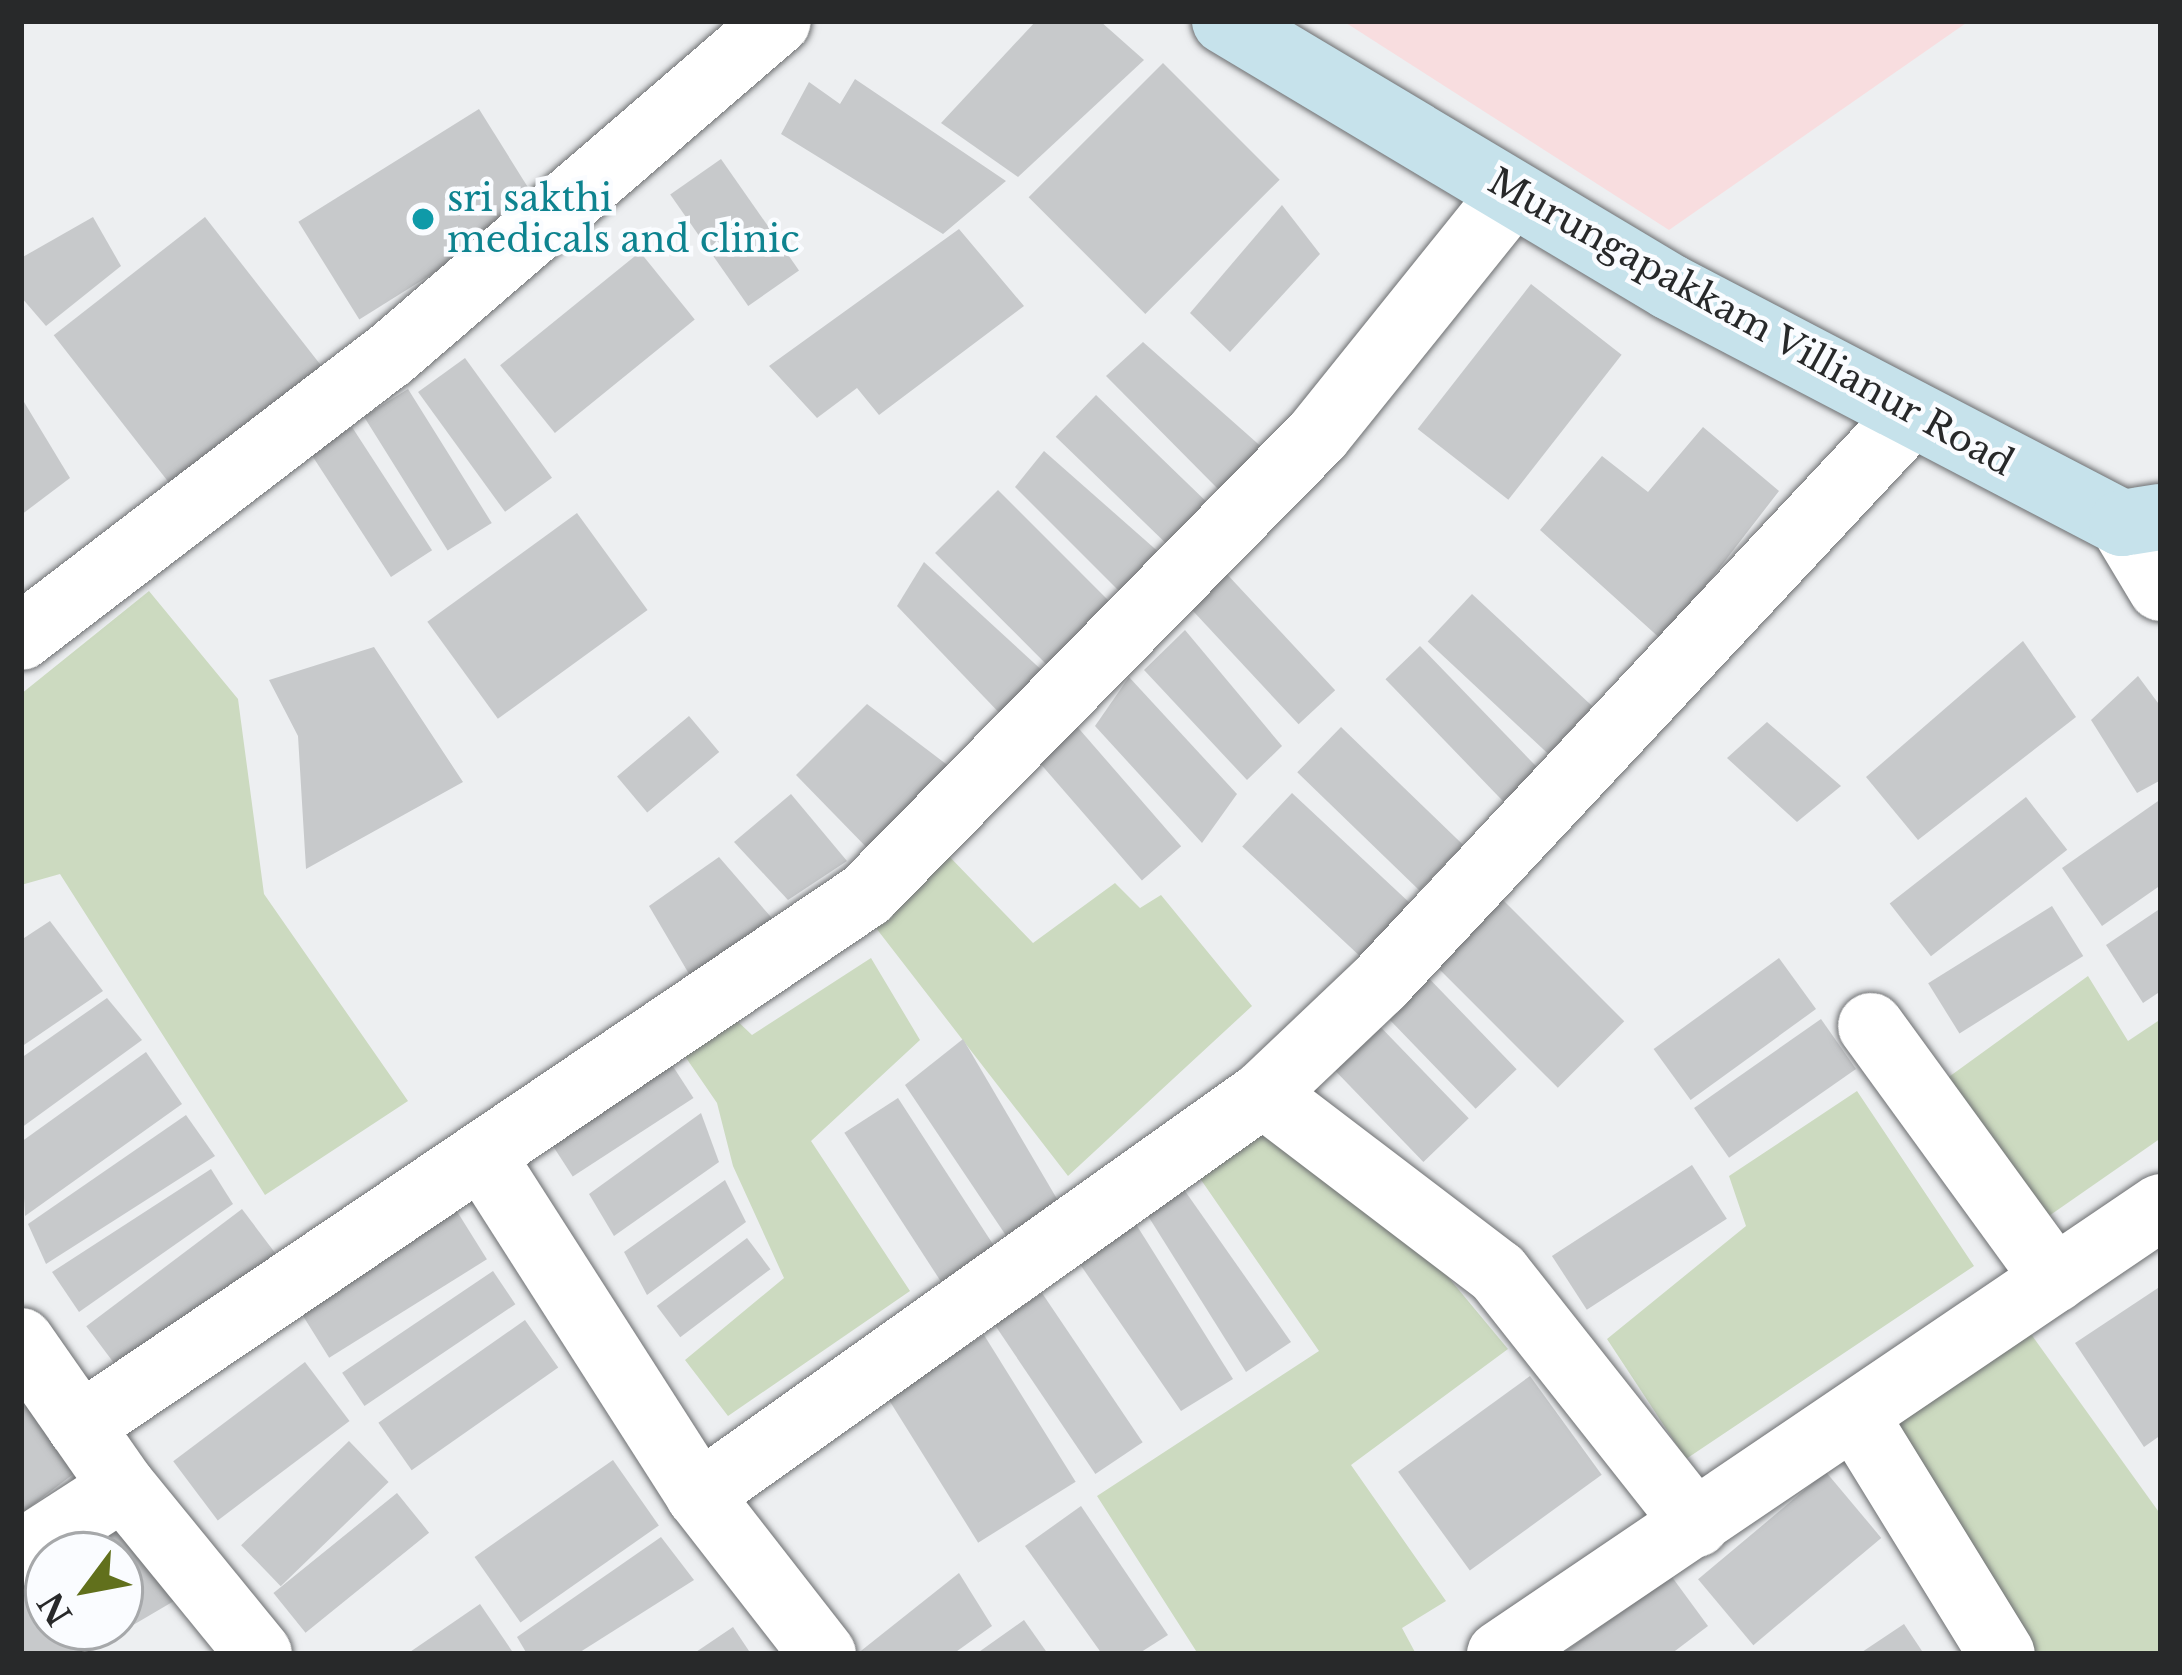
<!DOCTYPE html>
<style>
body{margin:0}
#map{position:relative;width:2182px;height:1675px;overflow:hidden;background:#edeff1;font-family:"Libre Baskerville",serif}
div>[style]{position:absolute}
.education>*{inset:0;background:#f8dddf}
.green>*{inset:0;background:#ccdac0}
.building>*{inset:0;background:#c7c9cb;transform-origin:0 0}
.roads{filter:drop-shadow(0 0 3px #6d6f71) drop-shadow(0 0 3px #6d6f71)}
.minor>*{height:66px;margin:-33px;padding:0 33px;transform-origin:33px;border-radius:33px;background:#fff}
.secondary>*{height:66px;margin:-33px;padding:0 33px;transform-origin:33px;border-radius:33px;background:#c6e2eb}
.dots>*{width:33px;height:33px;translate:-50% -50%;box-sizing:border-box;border:6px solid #fafcff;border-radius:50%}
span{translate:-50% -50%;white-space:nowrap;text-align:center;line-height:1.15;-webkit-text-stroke:9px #fafcff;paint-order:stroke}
.culture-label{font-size:36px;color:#0d838f}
.left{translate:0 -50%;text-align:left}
.street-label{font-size:36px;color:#28292a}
.frame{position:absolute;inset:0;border:24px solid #28292a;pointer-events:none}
.north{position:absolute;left:24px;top:1531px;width:120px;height:120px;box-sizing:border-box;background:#fafcff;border:3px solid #a6a8aa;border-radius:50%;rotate:238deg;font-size:33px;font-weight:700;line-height:48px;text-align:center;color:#28292a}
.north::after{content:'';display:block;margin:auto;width:42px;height:54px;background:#61701c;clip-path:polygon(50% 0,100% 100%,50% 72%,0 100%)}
</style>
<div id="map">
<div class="education">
<div style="clip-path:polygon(1343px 21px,1969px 21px,1669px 230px)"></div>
</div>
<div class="green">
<div style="clip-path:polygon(149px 591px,238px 699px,264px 894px,408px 1101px,265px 1195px,60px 874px,21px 885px,21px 694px)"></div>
<div style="clip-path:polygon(945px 852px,1033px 943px,1115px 883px,1140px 908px,1161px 895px,1252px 1006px,1068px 1176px,876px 928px)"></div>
<div style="clip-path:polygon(871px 958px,920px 1040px,811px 1141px,910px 1291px,728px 1416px,685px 1360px,784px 1278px,733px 1166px,717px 1103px,680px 1049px,730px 1014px,752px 1035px)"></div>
<div style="clip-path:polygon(2088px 976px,2128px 1041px,2161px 1019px,2161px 1138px,2046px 1218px,1946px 1079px)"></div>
<div style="clip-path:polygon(1857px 1091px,1974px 1266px,1686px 1459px,1607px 1339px,1746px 1226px,1729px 1176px)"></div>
<div style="clip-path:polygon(1267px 1124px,1439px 1266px,1508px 1349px,1351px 1465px,1446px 1601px,1402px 1628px,1416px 1654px,1198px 1654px,1097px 1496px,1319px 1351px,1197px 1174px)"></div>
<div style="clip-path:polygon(2031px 1334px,2161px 1515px,2161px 1654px,2034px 1654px,1886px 1432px)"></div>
</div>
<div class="building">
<div style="clip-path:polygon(1036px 21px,1100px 21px,1144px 60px,1018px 177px,941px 123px)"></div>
<div style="left:1163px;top:63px;width:165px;height:190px;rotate:45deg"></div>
<div style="clip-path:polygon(855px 79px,1006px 181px,943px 234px,781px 134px,809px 82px,840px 104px)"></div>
<div style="left:479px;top:109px;width:115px;height:213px;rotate:58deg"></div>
<div style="left:721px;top:159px;width:136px;height:62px;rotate:55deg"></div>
<div style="clip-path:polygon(1282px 205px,1320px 254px,1230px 352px,1190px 313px)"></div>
<div style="clip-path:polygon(93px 217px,121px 266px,46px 326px,21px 297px,21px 258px)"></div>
<div style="left:205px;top:217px;width:200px;height:192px;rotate:52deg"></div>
<div style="clip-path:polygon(959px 229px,1024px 306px,879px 415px,857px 388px,817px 418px,769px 366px)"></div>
<div style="left:640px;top:252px;width:87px;height:180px;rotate:51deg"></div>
<div style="left:1531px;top:284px;width:115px;height:184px;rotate:38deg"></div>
<div style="clip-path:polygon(1143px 342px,1265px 450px,1219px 490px,1106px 376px)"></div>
<div style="left:465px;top:358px;width:148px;height:58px;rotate:54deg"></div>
<div style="left:408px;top:389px;width:158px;height:52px;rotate:58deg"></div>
<div style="left:1096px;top:395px;width:155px;height:58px;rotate:44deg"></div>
<div style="clip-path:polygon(21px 397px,70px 478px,21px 515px)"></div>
<div style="left:352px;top:427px;width:147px;height:49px;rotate:57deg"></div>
<div style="clip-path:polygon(1703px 427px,1779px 491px,1663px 641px,1540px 530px,1602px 456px,1648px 492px)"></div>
<div style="clip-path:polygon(1044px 451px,1162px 555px,1124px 596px,1015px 487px)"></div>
<div style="left:998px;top:490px;width:164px;height:89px;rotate:45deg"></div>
<div style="left:577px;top:513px;width:120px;height:185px;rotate:54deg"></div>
<div style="clip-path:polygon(924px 562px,1046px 674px,1007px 721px,897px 606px)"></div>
<div style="left:1224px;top:571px;width:163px;height:50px;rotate:47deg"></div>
<div style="left:1472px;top:594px;width:165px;height:65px;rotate:43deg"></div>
<div style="clip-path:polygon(1185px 630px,1282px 746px,1247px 780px,1144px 670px)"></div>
<div style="clip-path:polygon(2023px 641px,2076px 717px,1918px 840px,1866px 777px)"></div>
<div style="left:1420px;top:646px;width:170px;height:48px;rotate:46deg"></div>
<div style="clip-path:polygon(374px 647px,463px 782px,306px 869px,298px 736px,269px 680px)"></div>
<div style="clip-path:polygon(2138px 676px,2161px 707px,2161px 780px,2137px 793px,2091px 720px)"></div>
<div style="clip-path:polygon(1129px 677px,1237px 794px,1202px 843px,1095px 726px)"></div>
<div style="clip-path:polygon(867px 704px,950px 767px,872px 853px,796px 775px)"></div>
<div style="left:1067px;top:715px;width:174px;height:52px;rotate:49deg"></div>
<div style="left:689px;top:716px;width:47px;height:94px;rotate:50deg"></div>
<div style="clip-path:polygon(1767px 722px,1841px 786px,1797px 822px,1727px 758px)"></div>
<div style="left:1341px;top:727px;width:170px;height:63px;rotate:44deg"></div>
<div style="left:1292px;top:793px;width:163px;height:73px;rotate:43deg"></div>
<div style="clip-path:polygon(791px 794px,847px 861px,788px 900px,734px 842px)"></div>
<div style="left:2026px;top:797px;width:67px;height:173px;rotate:52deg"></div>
<div style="clip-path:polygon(2161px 799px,2161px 885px,2102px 926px,2062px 868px)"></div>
<div style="clip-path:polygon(719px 857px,777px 924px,692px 979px,649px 906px)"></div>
<div style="left:1497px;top:894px;width:180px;height:94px;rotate:45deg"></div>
<div style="left:2052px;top:906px;width:59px;height:146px;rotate:58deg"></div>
<div style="clip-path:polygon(2161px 908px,2161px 991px,2143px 1003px,2106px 945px)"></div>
<div style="clip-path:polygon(50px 921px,103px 991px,21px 1047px,21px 940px)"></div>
<div style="left:1779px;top:958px;width:63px;height:155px;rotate:54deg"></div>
<div style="left:1418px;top:967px;width:142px;height:57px;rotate:46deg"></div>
<div style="clip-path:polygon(107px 998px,142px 1040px,21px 1128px,21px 1058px)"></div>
<div style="left:1368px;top:1014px;width:145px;height:63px;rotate:46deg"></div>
<div style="left:1821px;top:1019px;width:61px;height:155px;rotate:55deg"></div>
<div style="clip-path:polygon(963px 1039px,1060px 1204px,1015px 1249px,905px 1085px)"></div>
<div style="left:663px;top:1051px;width:56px;height:144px;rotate:57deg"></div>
<div style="clip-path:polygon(146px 1052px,182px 1104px,25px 1216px,21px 1142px)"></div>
<div style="left:898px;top:1098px;width:186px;height:64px;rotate:57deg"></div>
<div style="clip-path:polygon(701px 1113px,719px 1162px,614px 1236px,589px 1194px)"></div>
<div style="clip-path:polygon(186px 1115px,215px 1156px,46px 1264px,28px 1224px)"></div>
<div style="left:1692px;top:1165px;width:64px;height:167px;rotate:57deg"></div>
<div style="clip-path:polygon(211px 1169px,233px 1204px,79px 1312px,52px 1272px)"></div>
<div style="clip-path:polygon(725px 1180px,746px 1222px,647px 1295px,624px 1252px)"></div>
<div style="clip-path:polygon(1178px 1181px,1291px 1342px,1246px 1372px,1143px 1208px)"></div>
<div style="left:453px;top:1205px;width:64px;height:186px;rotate:58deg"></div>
<div style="left:242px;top:1209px;width:80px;height:195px;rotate:53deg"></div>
<div style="clip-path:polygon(1129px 1213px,1233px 1379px,1181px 1411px,1073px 1254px)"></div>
<div style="left:747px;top:1238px;width:39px;height:113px;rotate:53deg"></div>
<div style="left:493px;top:1271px;width:40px;height:182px;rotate:56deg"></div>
<div style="clip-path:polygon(2161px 1286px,2161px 1435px,2144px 1447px,2075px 1343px)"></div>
<div style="left:1042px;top:1293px;width:180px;height:57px;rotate:56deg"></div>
<div style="left:525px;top:1320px;width:58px;height:179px;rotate:55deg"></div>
<div style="left:984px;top:1335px;width:173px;height:115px;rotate:58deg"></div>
<div style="left:305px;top:1362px;width:74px;height:165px;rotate:53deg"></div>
<div style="clip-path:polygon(21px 1375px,85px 1465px,25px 1511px,21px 1505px)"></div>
<div style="left:1530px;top:1376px;width:122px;height:163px;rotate:54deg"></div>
<div style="left:349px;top:1441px;width:57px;height:150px;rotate:46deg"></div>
<div style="left:613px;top:1460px;width:80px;height:169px;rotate:55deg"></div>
<div style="left:1826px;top:1472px;width:86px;height:167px;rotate:50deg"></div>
<div style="left:397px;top:1493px;width:51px;height:159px;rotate:51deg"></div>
<div style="clip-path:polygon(1081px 1506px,1168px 1635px,1138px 1654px,1102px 1654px,1025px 1546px)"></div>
<div style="clip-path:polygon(107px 1517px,174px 1601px,111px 1638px,104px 1627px,120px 1627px,120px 1555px,61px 1555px)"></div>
<div style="clip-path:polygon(661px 1537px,694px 1580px,577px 1654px,527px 1654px,517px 1637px)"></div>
<div style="clip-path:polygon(21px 1569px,48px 1571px,48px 1627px,84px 1627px,97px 1647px,85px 1654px,21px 1654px)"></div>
<div style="clip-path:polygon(959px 1573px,992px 1626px,953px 1654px,857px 1654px)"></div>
<div style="clip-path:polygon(1672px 1577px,1708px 1626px,1671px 1654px,1561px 1654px)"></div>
<div style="clip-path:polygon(480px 1604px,514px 1654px,407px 1654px)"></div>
<div style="clip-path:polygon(1024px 1620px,1048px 1654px,976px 1654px)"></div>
<div style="clip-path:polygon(1904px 1624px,1924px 1654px,1859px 1654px)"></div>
<div style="clip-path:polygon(733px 1627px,751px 1654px,693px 1654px)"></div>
</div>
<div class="roads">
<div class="minor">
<div style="left:2122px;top:523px;width:76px;rotate:59deg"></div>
<div style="left:21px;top:637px;width:463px;rotate:-37.4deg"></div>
<div style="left:389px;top:356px;width:513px;rotate:-40.73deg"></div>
<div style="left:1871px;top:1026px;width:313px;rotate:54deg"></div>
<div style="left:1263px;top:1094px;width:295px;rotate:37.3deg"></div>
<div style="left:1498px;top:1273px;width:320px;rotate:51.7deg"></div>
<div style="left:483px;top:1157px;width:401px;rotate:57.4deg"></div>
<div style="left:699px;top:1495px;width:202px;rotate:52.1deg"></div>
<div style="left:21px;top:1341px;width:178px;rotate:55.1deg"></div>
<div style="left:123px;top:1487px;width:215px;rotate:50.8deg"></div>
<div style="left:1856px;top:1417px;width:278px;rotate:58.4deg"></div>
<div style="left:80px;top:1426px;width:949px;rotate:-34.04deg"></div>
<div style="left:866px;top:895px;width:645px;rotate:-45.5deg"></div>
<div style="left:1318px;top:435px;width:309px;rotate:-51.2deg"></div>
<div style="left:699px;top:1495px;width:692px;rotate:-35.41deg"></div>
<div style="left:1263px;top:1094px;width:160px;rotate:-43.5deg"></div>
<div style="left:1379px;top:984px;width:780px;rotate:-46.92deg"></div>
<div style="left:21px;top:1553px;width:121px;rotate:-32.9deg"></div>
<div style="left:1500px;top:1654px;width:798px;rotate:-34.07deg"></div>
</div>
<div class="secondary">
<div style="left:1225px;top:21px;width:518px;rotate:30.87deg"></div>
<div style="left:1670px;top:287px;width:510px;rotate:27.57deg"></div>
<div style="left:2122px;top:523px;width:39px;rotate:-9deg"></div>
</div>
</div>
<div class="dots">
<div style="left:423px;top:219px;background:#0f9aa8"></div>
</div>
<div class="culture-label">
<span class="left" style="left:447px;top:219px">sri sakthi<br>medicals and clinic</span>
</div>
<div class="street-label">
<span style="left:1751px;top:322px;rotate:29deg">Murungapakkam Villianur Road</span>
</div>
<div class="frame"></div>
<div class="north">N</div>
</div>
